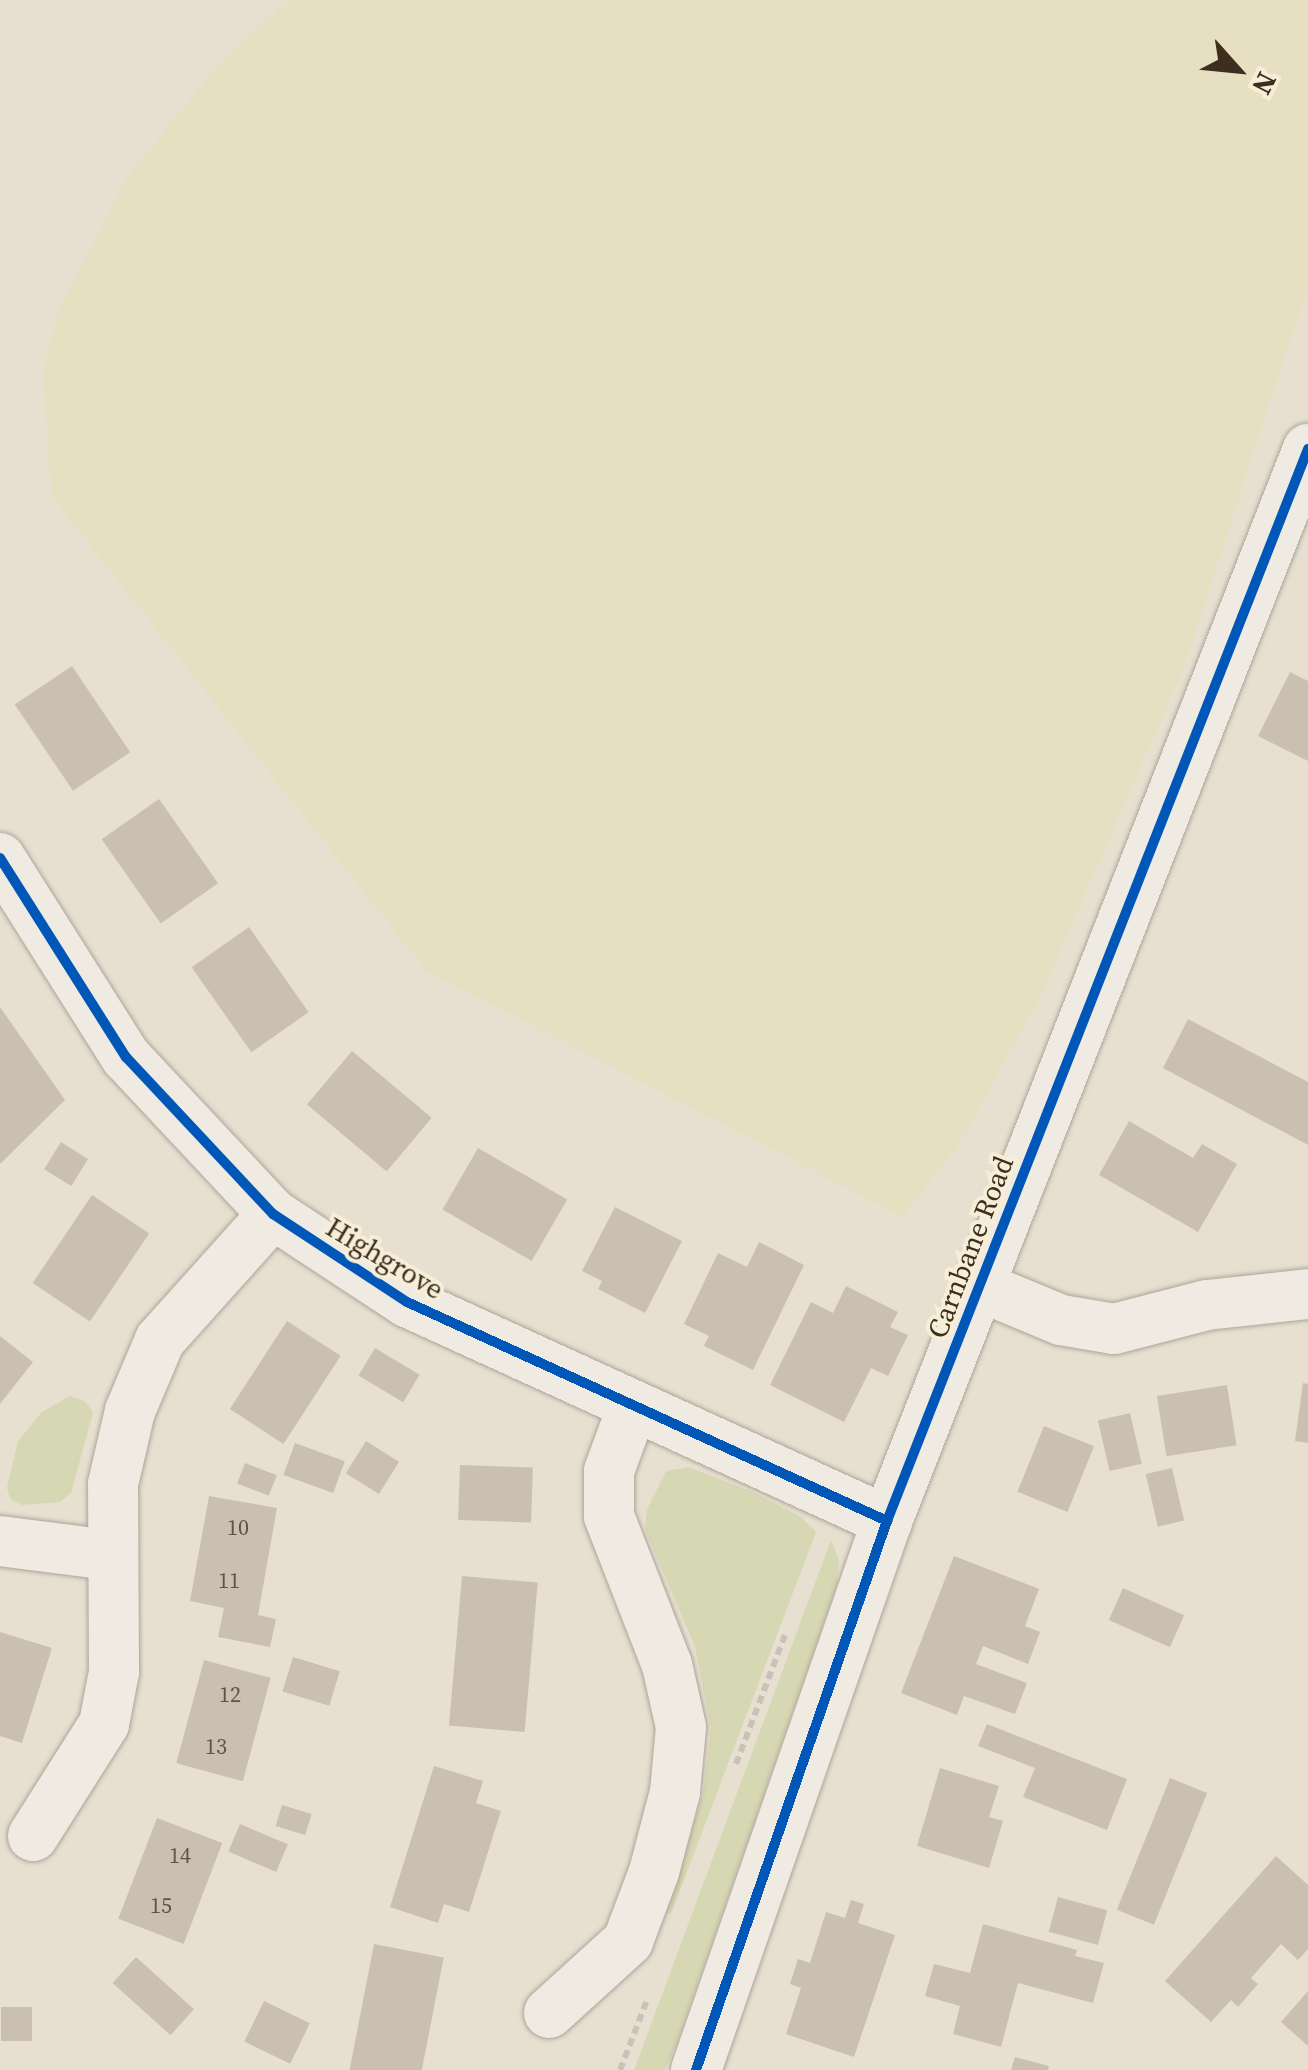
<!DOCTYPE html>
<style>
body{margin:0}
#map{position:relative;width:1308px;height:2070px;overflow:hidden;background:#e7e0d1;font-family:"Source Serif 4",serif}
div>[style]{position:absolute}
.farmland>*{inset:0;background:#e6dfc2}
.green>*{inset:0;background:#d6d7b3}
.building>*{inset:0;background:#cbbfb2;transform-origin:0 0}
.path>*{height:6px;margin-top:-3px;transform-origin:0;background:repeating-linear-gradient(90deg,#c8c2b9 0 8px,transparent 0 13px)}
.roads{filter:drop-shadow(0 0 2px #ada599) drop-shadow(0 0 2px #ada599)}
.minor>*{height:50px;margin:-25px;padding:0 25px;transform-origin:25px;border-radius:25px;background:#efebe3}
.cycleway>*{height:10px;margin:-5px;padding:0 5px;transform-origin:5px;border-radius:5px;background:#0057b8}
span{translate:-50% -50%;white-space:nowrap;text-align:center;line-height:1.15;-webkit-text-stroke:8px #f7eed8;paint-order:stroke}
.number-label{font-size:22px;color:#605244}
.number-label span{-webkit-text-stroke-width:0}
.street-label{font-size:28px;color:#3d2e20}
.north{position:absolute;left:1188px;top:20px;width:100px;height:100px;-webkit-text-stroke:8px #f7eed8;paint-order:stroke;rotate:117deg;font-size:28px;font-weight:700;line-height:40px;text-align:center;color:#3d2e20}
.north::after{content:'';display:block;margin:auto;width:35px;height:45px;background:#3d2e20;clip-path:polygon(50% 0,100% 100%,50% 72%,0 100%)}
</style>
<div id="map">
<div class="farmland">
<div style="clip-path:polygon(289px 0,1308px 0,1308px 285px,1183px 671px,1041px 995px,962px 1140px,903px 1217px,426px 971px,51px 496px,43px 370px,58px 311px,127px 177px,222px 60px)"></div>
</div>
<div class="green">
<div style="clip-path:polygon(70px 1396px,86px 1402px,93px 1413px,71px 1493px,60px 1502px,22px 1505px,10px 1499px,7px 1488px,18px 1441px,42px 1412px)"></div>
<div style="clip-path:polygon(688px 1467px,753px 1492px,801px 1517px,816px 1532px,671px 1914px,665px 1912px,703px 1795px,711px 1728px,695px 1647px,645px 1529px,647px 1509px,666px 1471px)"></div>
<div style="clip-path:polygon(831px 1540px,839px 1560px,837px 1585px,676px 2045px,665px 2070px,634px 2070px)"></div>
</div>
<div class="building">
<div style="left:72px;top:666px;width:104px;height:69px;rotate:56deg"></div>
<div style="clip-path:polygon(1290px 672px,1308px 681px,1308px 761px,1258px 736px)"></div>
<div style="left:159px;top:799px;width:103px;height:70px;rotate:55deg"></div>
<div style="left:249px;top:927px;width:104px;height:70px;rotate:55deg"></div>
<div style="clip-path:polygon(0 1007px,65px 1100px,0 1164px)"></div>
<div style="clip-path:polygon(1188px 1019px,1308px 1082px,1308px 1145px,1163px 1068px)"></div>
<div style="left:352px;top:1051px;width:104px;height:70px;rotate:40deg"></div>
<div style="clip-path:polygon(1129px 1121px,1193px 1158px,1202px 1144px,1237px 1164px,1198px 1232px,1099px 1175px)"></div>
<div style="left:61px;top:1142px;width:32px;height:32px;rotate:32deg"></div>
<div style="left:478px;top:1148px;width:103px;height:71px;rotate:30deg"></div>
<div style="left:92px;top:1195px;width:69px;height:106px;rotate:34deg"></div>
<div style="clip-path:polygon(615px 1207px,682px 1241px,645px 1313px,598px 1289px,602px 1281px,582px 1271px)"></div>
<div style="clip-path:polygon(759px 1242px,804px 1265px,753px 1370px,704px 1346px,709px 1336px,684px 1324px,718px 1253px,747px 1267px)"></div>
<div style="clip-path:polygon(846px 1286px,898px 1312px,890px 1327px,908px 1335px,888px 1376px,871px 1368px,844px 1422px,770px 1385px,811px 1302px,833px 1313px)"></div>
<div style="left:287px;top:1321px;width:64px;height:105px;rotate:33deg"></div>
<div style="clip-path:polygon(0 1336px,33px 1362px,0 1404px)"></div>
<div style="left:375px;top:1348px;width:52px;height:32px;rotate:31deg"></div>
<div style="clip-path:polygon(1303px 1383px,1308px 1384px,1308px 1443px,1295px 1441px)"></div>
<div style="left:1227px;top:1385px;width:61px;height:71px;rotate:81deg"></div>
<div style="left:1130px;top:1413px;width:52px;height:33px;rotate:77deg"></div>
<div style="left:1044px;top:1426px;width:54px;height:71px;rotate:22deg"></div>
<div style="left:366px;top:1441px;width:39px;height:38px;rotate:32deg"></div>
<div style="left:295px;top:1443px;width:53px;height:34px;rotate:20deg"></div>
<div style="left:245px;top:1463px;width:34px;height:22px;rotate:21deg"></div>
<div style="left:460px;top:1465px;width:73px;height:55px;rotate:2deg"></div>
<div style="left:1172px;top:1468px;width:54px;height:27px;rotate:77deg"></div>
<div style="clip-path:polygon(209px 1496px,277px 1508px,258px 1615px,276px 1619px,270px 1647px,218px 1637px,224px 1608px,190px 1601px)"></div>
<div style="clip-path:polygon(954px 1556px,1039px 1589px,1025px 1626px,1040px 1632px,1028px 1664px,983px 1646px,976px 1664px,1027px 1683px,1015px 1714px,964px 1696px,957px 1715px,901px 1693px)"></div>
<div style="left:462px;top:1576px;width:76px;height:150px;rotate:5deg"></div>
<div style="left:1123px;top:1588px;width:67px;height:35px;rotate:24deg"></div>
<div style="clip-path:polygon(0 1632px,52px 1648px,22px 1743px,0 1736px)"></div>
<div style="left:293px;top:1657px;width:49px;height:36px;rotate:17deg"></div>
<div style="left:204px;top:1660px;width:69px;height:107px;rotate:15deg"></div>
<div style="clip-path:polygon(987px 1724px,1127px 1779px,1107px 1830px,1023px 1797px,1035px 1768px,978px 1746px)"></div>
<div style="clip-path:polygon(434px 1766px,483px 1781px,476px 1803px,501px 1811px,469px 1912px,444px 1904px,438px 1923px,390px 1907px)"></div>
<div style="clip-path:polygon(940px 1768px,999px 1786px,989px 1817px,1003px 1821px,989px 1868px,917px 1846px)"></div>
<div style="left:1170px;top:1778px;width:40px;height:142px;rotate:22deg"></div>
<div style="left:282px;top:1805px;width:31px;height:22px;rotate:17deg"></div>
<div style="left:157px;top:1818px;width:70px;height:108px;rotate:21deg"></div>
<div style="left:240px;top:1824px;width:52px;height:30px;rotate:23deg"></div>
<div style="clip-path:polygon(1276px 1856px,1308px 1885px,1308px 1949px,1298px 1960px,1281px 1944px,1251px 1978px,1258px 1984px,1238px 2007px,1231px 2000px,1211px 2022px,1165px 1981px)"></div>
<div style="left:1058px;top:1897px;width:51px;height:36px;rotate:15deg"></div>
<div style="clip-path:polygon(851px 1900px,864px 1904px,858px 1923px,895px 1935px,854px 2057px,786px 2034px,801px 1988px,790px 1984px,798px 1959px,810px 1963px,826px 1912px,845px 1918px)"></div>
<div style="clip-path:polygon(983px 1924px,1077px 1950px,1075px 1956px,1104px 1963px,1093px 2003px,1018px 1983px,1001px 2047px,953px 2034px,960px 2006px,925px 1996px,934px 1964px,970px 1973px)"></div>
<div style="left:374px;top:1944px;width:71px;height:128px;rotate:11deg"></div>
<div style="left:136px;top:1957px;width:78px;height:35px;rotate:42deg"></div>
<div style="clip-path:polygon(1308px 1991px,1308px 2046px,1281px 2022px)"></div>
<div style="left:264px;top:2001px;width:51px;height:45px;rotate:26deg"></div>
<div style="left:1px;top:2007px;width:31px;height:34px"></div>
<div style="clip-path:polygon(1015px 2057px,1049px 2066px,1048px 2070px,1011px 2070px)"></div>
</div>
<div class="path">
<div style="left:736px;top:1764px;width:138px;rotate:-69.2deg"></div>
<div style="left:620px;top:2070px;width:75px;rotate:-68.9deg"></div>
</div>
<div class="roads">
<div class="minor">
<div style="left:0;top:858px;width:236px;rotate:57.7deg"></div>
<div style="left:126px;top:1057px;width:215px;rotate:46.9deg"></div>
<div style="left:273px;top:1214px;width:160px;rotate:33.3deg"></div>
<div style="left:407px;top:1302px;width:528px;rotate:24.52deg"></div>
<div style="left:979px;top:1286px;width:89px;rotate:22.5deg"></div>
<div style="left:1061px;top:1320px;width:54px;rotate:9.6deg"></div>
<div style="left:1114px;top:1329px;width:96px;rotate:-14.5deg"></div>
<div style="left:1207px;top:1305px;width:102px;rotate:-6.2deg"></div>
<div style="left:0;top:1541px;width:111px;rotate:7.3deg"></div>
<div style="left:33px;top:1836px;width:133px;rotate:-57.6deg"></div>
<div style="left:104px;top:1724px;width:53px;rotate:-79.1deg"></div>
<div style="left:114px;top:1672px;width:188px;rotate:-90.3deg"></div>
<div style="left:113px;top:1484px;width:75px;rotate:-76.9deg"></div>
<div style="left:130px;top:1411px;width:77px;rotate:-67.1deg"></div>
<div style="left:160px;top:1340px;width:169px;rotate:-48.1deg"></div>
<div style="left:549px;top:2013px;width:107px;rotate:-42.3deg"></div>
<div style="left:628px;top:1941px;width:74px;rotate:-69.4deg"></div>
<div style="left:654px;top:1872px;width:83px;rotate:-75.3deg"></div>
<div style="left:675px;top:1792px;width:65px;rotate:-84.7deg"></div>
<div style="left:681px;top:1727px;width:64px;rotate:-102.7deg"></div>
<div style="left:667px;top:1665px;width:160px;rotate:-111.3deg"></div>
<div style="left:609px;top:1516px;width:45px;rotate:-90deg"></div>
<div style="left:609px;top:1471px;width:67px;rotate:-69.9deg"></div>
<div style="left:696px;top:2070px;width:581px;rotate:-70.82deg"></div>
<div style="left:887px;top:1521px;width:1152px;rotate:-68.56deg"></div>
</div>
</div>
<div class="cycleway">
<div style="left:0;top:858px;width:236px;rotate:57.7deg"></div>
<div style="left:126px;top:1057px;width:215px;rotate:46.9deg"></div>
<div style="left:273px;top:1214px;width:160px;rotate:33.3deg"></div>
<div style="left:407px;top:1302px;width:528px;rotate:24.52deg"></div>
<div style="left:696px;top:2070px;width:581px;rotate:-70.82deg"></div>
<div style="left:887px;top:1521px;width:1152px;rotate:-68.56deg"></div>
</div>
<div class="number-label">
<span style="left:238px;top:1528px">10</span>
<span style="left:229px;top:1581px">11</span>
<span style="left:230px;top:1695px">12</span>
<span style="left:216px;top:1747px">13</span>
<span style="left:180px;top:1856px">14</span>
<span style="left:161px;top:1906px">15</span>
</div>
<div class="street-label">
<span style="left:970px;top:1247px;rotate:-69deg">Carnbane Road</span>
<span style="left:385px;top:1258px;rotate:31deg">Highgrove</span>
</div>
<div class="north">N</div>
</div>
